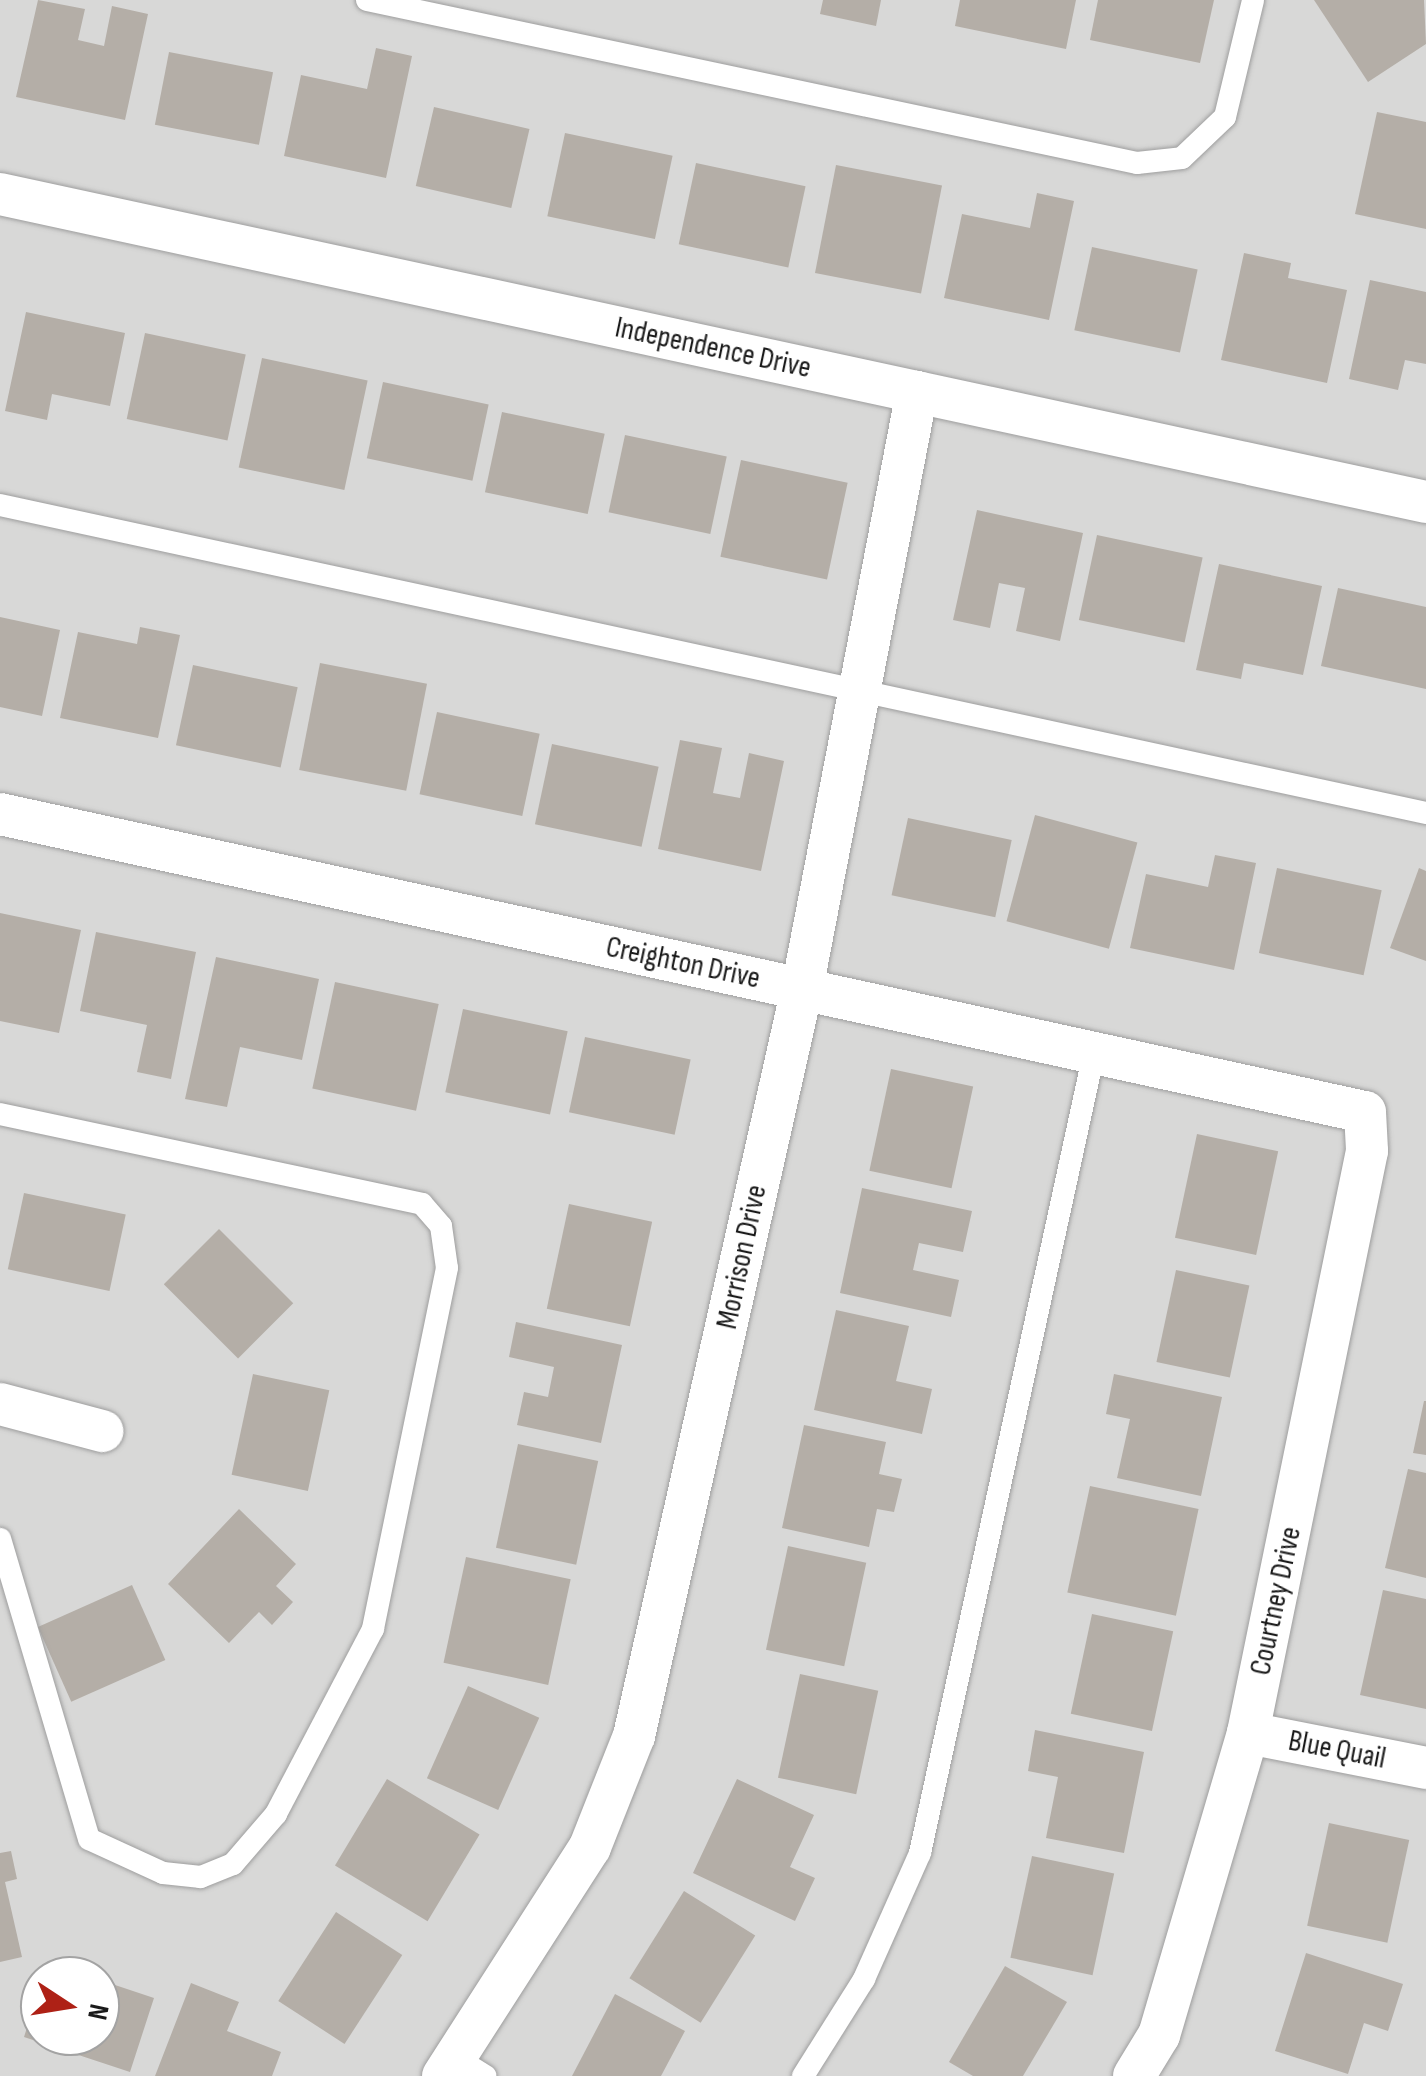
<!DOCTYPE html>
<style>
body{margin:0}
#map{position:relative;width:1426px;height:2076px;overflow:hidden;background:#ebe8e1;font-family:"Sofia Sans Condensed",sans-serif}
div>[style]{position:absolute}
.residential>*{inset:0;background:#d8d8d7}
.building>*{inset:0;background:#b4aea7;transform-origin:0 0}
.roads{filter:drop-shadow(0 0 2px #9e9e9e) drop-shadow(0 0 2px #9e9e9e)}
.lane>*{height:22px;margin:-11px;padding:0 11px;transform-origin:11px;border-radius:11px;background:#fff}
.street>*{height:42px;margin:-21px;padding:0 21px;transform-origin:21px;border-radius:21px;background:#fff}
span{translate:-50% -50%;white-space:nowrap;text-align:center;line-height:1.15;-webkit-text-stroke:10px #fff;paint-order:stroke}
.street-label{font-size:30px;color:#1a1a1a}
.north{position:absolute;left:20px;top:1956px;width:100px;height:100px;box-sizing:border-box;background:#fff;border:2px solid #a3a3a3;border-radius:50%;rotate:102deg;font-size:28px;font-weight:700;line-height:40px;text-align:center;color:#1a1a1a}
.north::after{content:'';display:block;margin:auto;width:35px;height:45px;background:#ae2116;clip-path:polygon(50% 0,100% 100%,50% 72%,0 100%)}
</style>
<div id="map">
<div class="residential">
<div style="clip-path:polygon(evenodd,0 0,1426px 0,1426px 2076px,0 2076px,0 0,40px 1976px,100px 1976px,100px 2036px,40px 2036px,40px 1976px)"></div>
</div>
<div class="building">
<div style="clip-path:polygon(38px 0,85px 9px,78px 40px,104px 46px,112px 6px,148px 14px,125px 120px,16px 97px)"></div>
<div style="clip-path:polygon(823px 0,881px 0,876px 26px,820px 14px)"></div>
<div style="clip-path:polygon(960px 0,1076px 0,1066px 49px,955px 26px)"></div>
<div style="clip-path:polygon(1098px 0,1214px 0,1200px 63px,1090px 40px)"></div>
<div style="clip-path:polygon(1314px 0,1424px 0,1426px 44px,1368px 82px)"></div>
<div style="clip-path:polygon(376px 48px,412px 56px,386px 178px,284px 156px,301px 75px,367px 89px)"></div>
<div style="left:169px;top:52px;width:106px;height:74px;rotate:11deg"></div>
<div style="left:434px;top:107px;width:98px;height:81px;rotate:13deg"></div>
<div style="clip-path:polygon(1377px 112px,1426px 122px,1426px 229px,1355px 214px)"></div>
<div style="left:565px;top:133px;width:110px;height:85px;rotate:12deg"></div>
<div style="left:696px;top:163px;width:112px;height:83px;rotate:12deg"></div>
<div style="left:836px;top:165px;width:108px;height:110px;rotate:11deg"></div>
<div style="clip-path:polygon(1037px 193px,1074px 201px,1049px 320px,944px 298px,962px 214px,1030px 228px)"></div>
<div style="left:1092px;top:247px;width:108px;height:85px;rotate:12deg"></div>
<div style="clip-path:polygon(1244px 253px,1291px 263px,1288px 278px,1347px 290px,1327px 383px,1221px 360px)"></div>
<div style="clip-path:polygon(1370px 280px,1426px 292px,1426px 364px,1405px 360px,1398px 390px,1349px 379px)"></div>
<div style="clip-path:polygon(26px 312px,125px 333px,110px 406px,52px 394px,47px 420px,5px 411px)"></div>
<div style="left:145px;top:333px;width:103px;height:88px;rotate:12deg"></div>
<div style="left:262px;top:358px;width:108px;height:112px;rotate:12deg"></div>
<div style="left:383px;top:382px;width:108px;height:78px;rotate:12deg"></div>
<div style="left:502px;top:412px;width:105px;height:82px;rotate:12deg"></div>
<div style="left:625px;top:435px;width:104px;height:79px;rotate:12deg"></div>
<div style="left:741px;top:460px;width:109px;height:99px;rotate:12deg"></div>
<div style="clip-path:polygon(977px 510px,1083px 533px,1060px 641px,1016px 631px,1025px 588px,999px 583px,990px 628px,953px 620px)"></div>
<div style="left:1097px;top:535px;width:108px;height:87px;rotate:12deg"></div>
<div style="clip-path:polygon(1219px 564px,1322px 586px,1303px 675px,1244px 663px,1241px 679px,1196px 670px)"></div>
<div style="clip-path:polygon(1338px 588px,1426px 607px,1426px 689px,1321px 666px)"></div>
<div style="clip-path:polygon(0 617px,60px 630px,42px 716px,0 707px)"></div>
<div style="clip-path:polygon(140px 627px,180px 635px,158px 738px,60px 718px,78px 632px,137px 644px)"></div>
<div style="left:320px;top:663px;width:109px;height:109px;rotate:11deg"></div>
<div style="left:193px;top:665px;width:107px;height:82px;rotate:12deg"></div>
<div style="left:437px;top:712px;width:105px;height:84px;rotate:12deg"></div>
<div style="clip-path:polygon(680px 740px,722px 748px,713px 793px,740px 798px,749px 753px,784px 761px,761px 871px,658px 849px)"></div>
<div style="left:552px;top:744px;width:109px;height:82px;rotate:12deg"></div>
<div style="left:1035px;top:815px;width:106px;height:110px;rotate:15deg"></div>
<div style="left:908px;top:818px;width:106px;height:79px;rotate:12deg"></div>
<div style="clip-path:polygon(1215px 855px,1256px 863px,1234px 970px,1130px 948px,1146px 874px,1208px 887px)"></div>
<div style="left:1277px;top:868px;width:107px;height:87px;rotate:12deg"></div>
<div style="clip-path:polygon(1419px 868px,1426px 871px,1426px 961px,1390px 948px)"></div>
<div style="clip-path:polygon(0 913px,81px 930px,59px 1033px,0 1021px)"></div>
<div style="clip-path:polygon(96px 932px,196px 952px,171px 1079px,137px 1072px,147px 1025px,80px 1011px)"></div>
<div style="clip-path:polygon(216px 957px,319px 979px,302px 1060px,240px 1047px,227px 1107px,185px 1099px)"></div>
<div style="left:335px;top:982px;width:106px;height:109px;rotate:12deg"></div>
<div style="left:463px;top:1009px;width:107px;height:85px;rotate:12deg"></div>
<div style="left:585px;top:1037px;width:108px;height:77px;rotate:12deg"></div>
<div style="left:891px;top:1069px;width:84px;height:104px;rotate:12deg"></div>
<div style="left:1197px;top:1134px;width:83px;height:106px;rotate:12deg"></div>
<div style="clip-path:polygon(862px 1188px,972px 1211px,963px 1252px,919px 1243px,913px 1270px,959px 1280px,951px 1317px,840px 1293px)"></div>
<div style="left:24px;top:1193px;width:104px;height:78px;rotate:12deg"></div>
<div style="left:569px;top:1204px;width:85px;height:107px;rotate:12deg"></div>
<div style="left:219px;top:1229px;width:105px;height:78px;rotate:45deg"></div>
<div style="left:1176px;top:1270px;width:75px;height:94px;rotate:12deg"></div>
<div style="clip-path:polygon(836px 1310px,909px 1326px,896px 1381px,932px 1389px,922px 1434px,814px 1410px)"></div>
<div style="clip-path:polygon(516px 1322px,622px 1345px,601px 1443px,517px 1425px,524px 1392px,548px 1397px,554px 1367px,509px 1357px)"></div>
<div style="left:253px;top:1374px;width:78px;height:103px;rotate:12deg"></div>
<div style="clip-path:polygon(1114px 1374px,1222px 1397px,1201px 1496px,1117px 1478px,1130px 1419px,1106px 1414px)"></div>
<div style="clip-path:polygon(1424px 1401px,1426px 1401px,1426px 1455px,1413px 1453px)"></div>
<div style="clip-path:polygon(804px 1425px,886px 1442px,879px 1474px,902px 1479px,894px 1512px,877px 1509px,869px 1547px,782px 1528px)"></div>
<div style="left:518px;top:1444px;width:82px;height:106px;rotate:12deg"></div>
<div style="clip-path:polygon(1408px 1469px,1426px 1473px,1426px 1578px,1385px 1568px)"></div>
<div style="left:1090px;top:1486px;width:111px;height:109px;rotate:12deg"></div>
<div style="clip-path:polygon(239px 1509px,296px 1564px,276px 1586px,293px 1602px,272px 1625px,259px 1612px,229px 1643px,168px 1584px)"></div>
<div style="left:788px;top:1546px;width:80px;height:106px;rotate:12deg"></div>
<div style="left:466px;top:1557px;width:107px;height:108px;rotate:12deg"></div>
<div style="left:132px;top:1585px;width:82px;height:103px;rotate:66deg"></div>
<div style="clip-path:polygon(1383px 1590px,1426px 1599px,1426px 1709px,1360px 1695px)"></div>
<div style="left:1092px;top:1614px;width:83px;height:102px;rotate:12deg"></div>
<div style="left:800px;top:1674px;width:80px;height:106px;rotate:12deg"></div>
<div style="left:468px;top:1686px;width:78px;height:101px;rotate:24deg"></div>
<div style="clip-path:polygon(1035px 1730px,1144px 1752px,1124px 1853px,1046px 1838px,1058px 1777px,1028px 1771px)"></div>
<div style="left:387px;top:1779px;width:108px;height:101px;rotate:31deg"></div>
<div style="clip-path:polygon(737px 1779px,814px 1815px,790px 1867px,815px 1878px,795px 1921px,693px 1873px)"></div>
<div style="left:1329px;top:1823px;width:82px;height:105px;rotate:12deg"></div>
<div style="clip-path:polygon(11px 1851px,17px 1879px,5px 1882px,22px 1957px,0 1962px,0 1853px)"></div>
<div style="left:1032px;top:1856px;width:84px;height:104px;rotate:12deg"></div>
<div style="left:684px;top:1891px;width:84px;height:103px;rotate:32deg"></div>
<div style="left:336px;top:1912px;width:79px;height:106px;rotate:33deg"></div>
<div style="clip-path:polygon(1306px 1953px,1403px 1984px,1388px 2031px,1364px 2023px,1348px 2074px,1275px 2051px)"></div>
<div style="clip-path:polygon(48px 1963px,84px 1975px,84px 1976px,44px 1976px)"></div>
<div style="clip-path:polygon(1005px 1966px,1067px 2002px,1023px 2076px,973px 2076px,949px 2062px)"></div>
<div style="clip-path:polygon(100px 1980px,154px 1998px,130px 2072px,24px 2037px,39px 1990px,40px 2036px,100px 2036px)"></div>
<div style="clip-path:polygon(191px 1983px,239px 2002px,227px 2031px,281px 2052px,272px 2076px,155px 2076px)"></div>
<div style="clip-path:polygon(615px 1994px,685px 2031px,661px 2076px,572px 2076px)"></div>
</div>
<div class="roads">
<div class="lane">
<div style="left:367px;top:0;width:787px;rotate:11.95deg"></div>
<div style="left:1137px;top:163px;width:45px;rotate:-6.3deg"></div>
<div style="left:1182px;top:158px;width:59px;rotate:-43.6deg"></div>
<div style="left:1225px;top:117px;width:120px;rotate:-76.5deg"></div>
<div style="left:0;top:505px;width:1459px;rotate:12.19deg"></div>
<div style="left:0;top:1114px;width:431px;rotate:12deg"></div>
<div style="left:422px;top:1204px;width:29px;rotate:49deg"></div>
<div style="left:441px;top:1226px;width:42px;rotate:81.9deg"></div>
<div style="left:447px;top:1268px;width:369px;rotate:101.6deg"></div>
<div style="left:373px;top:1629px;width:209px;rotate:117.7deg"></div>
<div style="left:276px;top:1814px;width:66px;rotate:130.7deg"></div>
<div style="left:233px;top:1864px;width:35px;rotate:158deg"></div>
<div style="left:201px;top:1877px;width:38px;rotate:-174deg"></div>
<div style="left:163px;top:1873px;width:81px;rotate:-155.3deg"></div>
<div style="left:89px;top:1839px;width:313px;rotate:-106.5deg"></div>
<div style="left:455px;top:2057px;width:36px;rotate:32deg"></div>
<div style="left:803px;top:2076px;width:115px;rotate:-57.8deg"></div>
<div style="left:864px;top:1979px;width:138px;rotate:-66deg"></div>
<div style="left:920px;top:1853px;width:819px;rotate:-77.73deg"></div>
</div>
<div class="street">
<div style="left:0;top:194px;width:1459px;rotate:12.19deg"></div>
<div style="left:0;top:814px;width:1397px;rotate:12.32deg"></div>
<div style="left:1365px;top:1112px;width:39px;rotate:87deg"></div>
<div style="left:1367px;top:1151px;width:594px;rotate:101.56deg"></div>
<div style="left:1248px;top:1733px;width:315px;rotate:106.4deg"></div>
<div style="left:1159px;top:2035px;width:48px;rotate:121.4deg"></div>
<div style="left:0;top:1404px;width:106px;rotate:14.8deg"></div>
<div style="left:1248px;top:1733px;width:181px;rotate:11.1deg"></div>
<div style="left:443px;top:2076px;width:272px;rotate:-57.3deg"></div>
<div style="left:590px;top:1847px;width:119px;rotate:-68.4deg"></div>
<div style="left:634px;top:1736px;width:766px;rotate:-77.33deg"></div>
<div style="left:802px;top:989px;width:608px;rotate:-79.1deg"></div>
</div>
</div>
<div class="street-label">
<span style="left:713px;top:348px;rotate:12deg">Independence Drive</span>
<span style="left:683px;top:963px;rotate:12deg">Creighton Drive</span>
<span style="left:742px;top:1257px;rotate:-78deg">Morrison Drive</span>
<span style="left:1276px;top:1601px;rotate:-78deg">Courtney Drive</span>
<span style="left:1337px;top:1750px;rotate:11deg">Blue Quail</span>
</div>
<div class="north">N</div>
</div>
